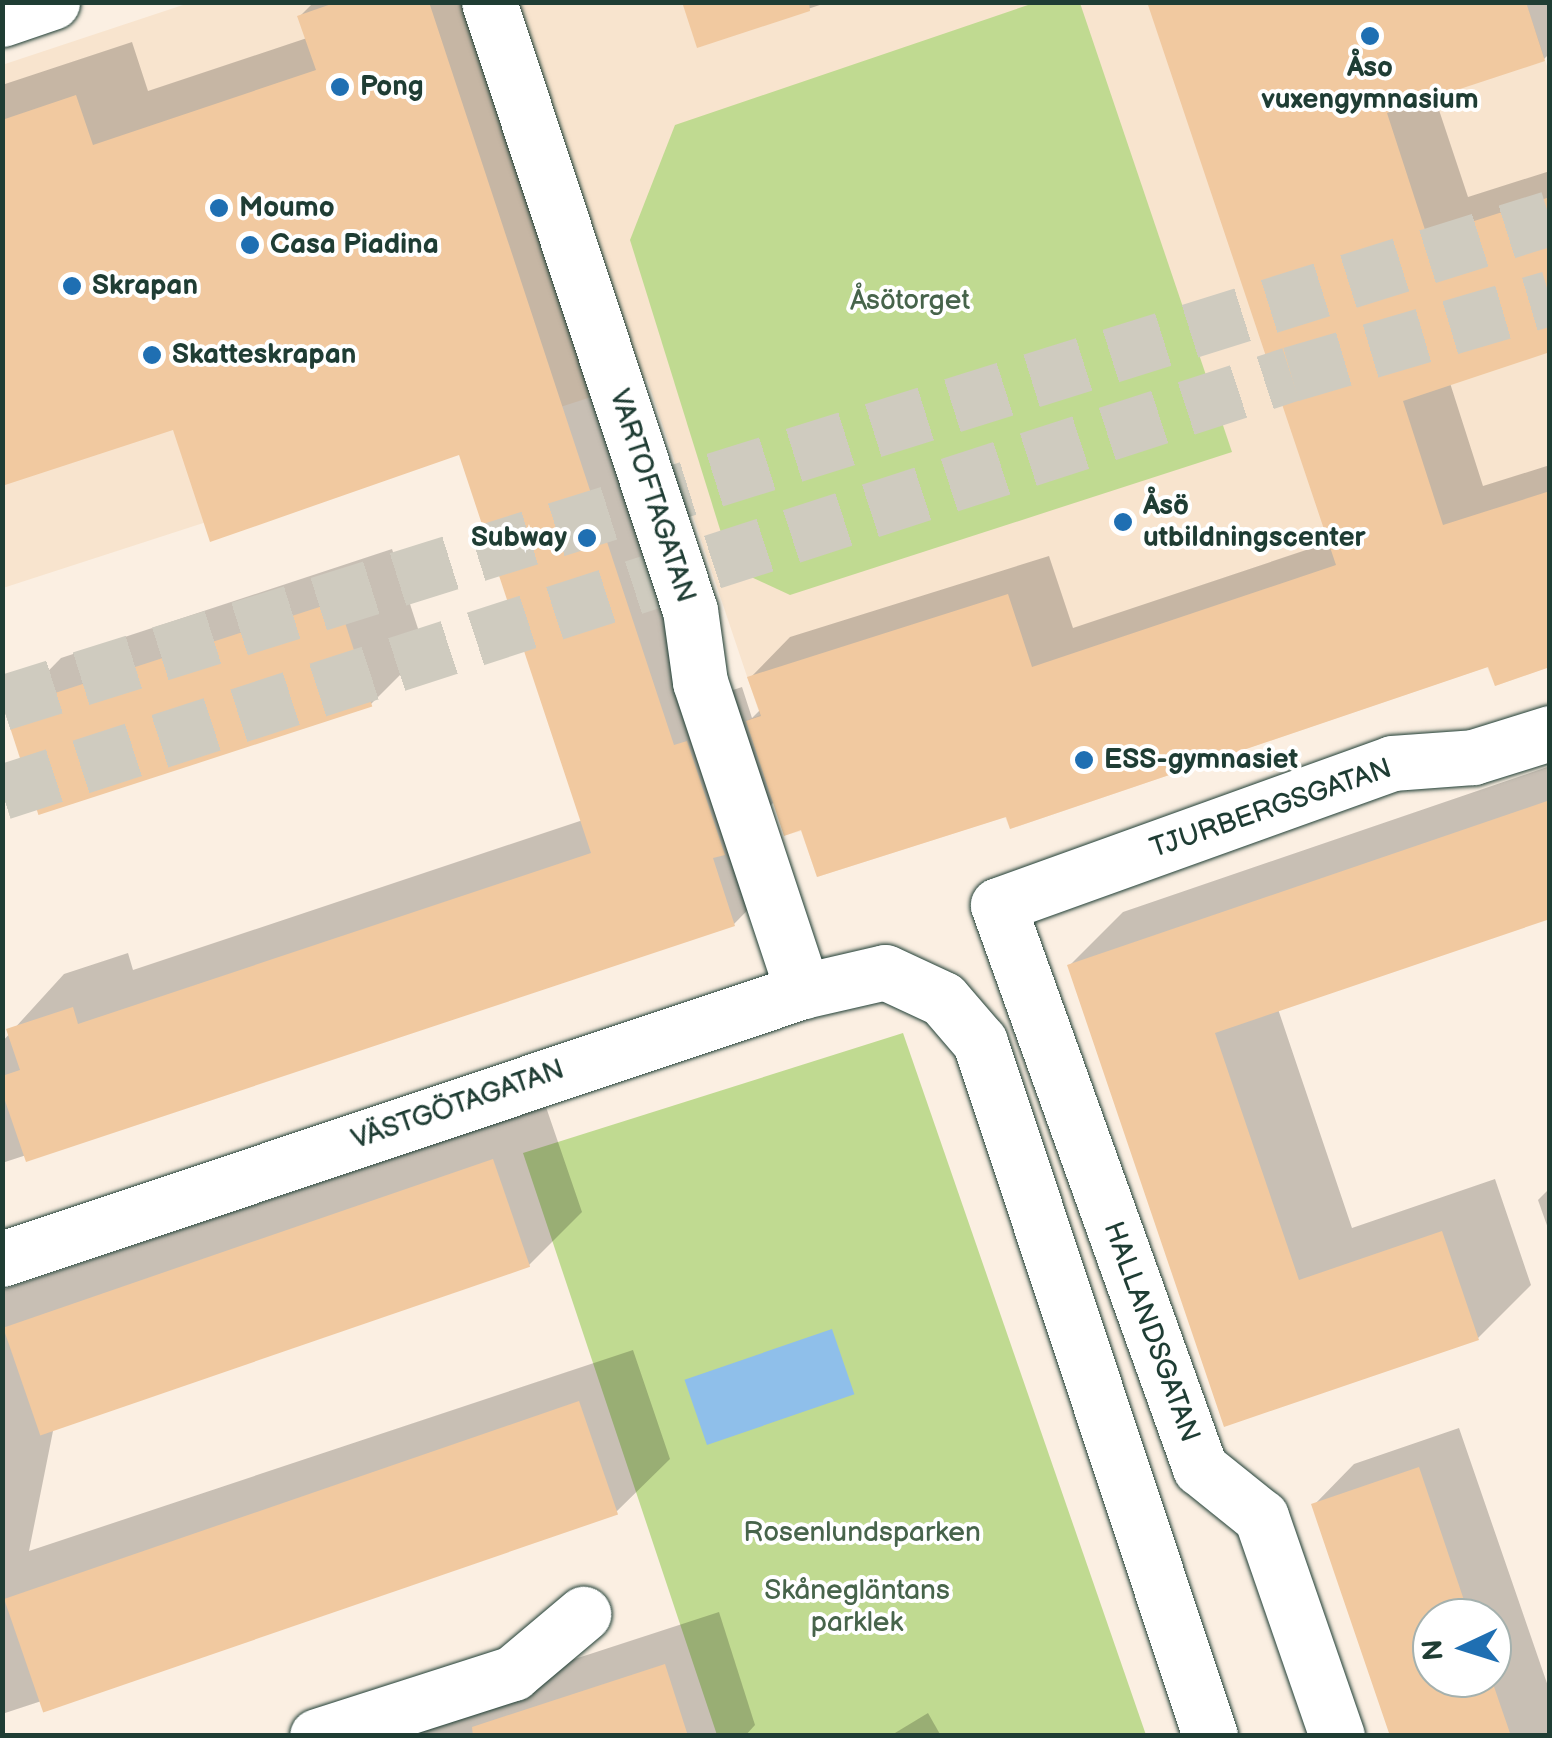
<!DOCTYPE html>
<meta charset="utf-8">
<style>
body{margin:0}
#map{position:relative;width:1552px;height:1738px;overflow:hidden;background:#fbefe2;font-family:"Balsamiq Sans",sans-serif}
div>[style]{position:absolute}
.built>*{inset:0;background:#f8e4ce}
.green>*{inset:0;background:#c0da91}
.water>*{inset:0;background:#8fbfea;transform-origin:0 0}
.shadow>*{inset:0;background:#0003}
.building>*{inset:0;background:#f1c9a0;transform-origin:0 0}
.highway-tunnel>*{height:55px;margin-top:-27.5px;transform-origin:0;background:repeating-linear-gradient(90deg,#cfcbbf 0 55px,transparent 0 83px)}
.roads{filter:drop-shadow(0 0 2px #1f3d34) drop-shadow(0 0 2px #1f3d34)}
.street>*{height:55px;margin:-27.5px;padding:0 27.5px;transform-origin:27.5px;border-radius:27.5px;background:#fff}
.secondary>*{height:55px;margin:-27.5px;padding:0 27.5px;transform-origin:27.5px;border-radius:27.5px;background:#fff}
.dots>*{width:28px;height:28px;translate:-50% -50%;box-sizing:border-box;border:5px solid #fff;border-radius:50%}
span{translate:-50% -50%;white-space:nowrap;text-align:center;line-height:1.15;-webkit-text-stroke:8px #fff;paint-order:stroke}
.poi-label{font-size:28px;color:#1f3d34;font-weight:700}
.left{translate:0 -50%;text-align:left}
.right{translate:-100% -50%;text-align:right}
.park-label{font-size:28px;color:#47644b}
.street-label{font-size:28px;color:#1f3d34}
.frame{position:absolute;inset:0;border:5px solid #1f3d34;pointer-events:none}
.north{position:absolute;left:1412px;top:1598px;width:100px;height:100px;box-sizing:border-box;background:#fff;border:2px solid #a5b1ae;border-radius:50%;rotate:266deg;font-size:28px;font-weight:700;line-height:40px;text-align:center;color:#1f3d34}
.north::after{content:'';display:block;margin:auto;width:35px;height:45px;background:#1f6fb2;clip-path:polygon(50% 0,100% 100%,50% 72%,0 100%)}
</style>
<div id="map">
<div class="built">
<div style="clip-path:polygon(192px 2px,1526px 3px,1550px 75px,1549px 667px,1495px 686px,1487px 667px,1010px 829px,1005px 817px,817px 877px,801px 831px,786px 835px,748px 720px,760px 715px,647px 379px,3px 588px,2px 65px)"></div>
</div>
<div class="green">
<div style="clip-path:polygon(1034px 3px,1080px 3px,1232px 452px,790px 595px,732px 568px,630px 240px,675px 125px)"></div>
<div style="clip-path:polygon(903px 1033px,1146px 1735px,717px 1735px,523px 1153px)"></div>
</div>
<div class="water">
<div style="left:832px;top:1329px;width:69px;height:156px;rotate:71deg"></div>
</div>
<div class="shadow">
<div style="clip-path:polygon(314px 2px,502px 2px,730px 691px,742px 687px,752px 718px,761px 709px,750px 678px,790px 637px,1049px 556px,1073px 628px,1330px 542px,1150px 2px,1550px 2px,1550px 53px,1544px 59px,1434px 95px,1468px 197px,1550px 171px,1550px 349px,1450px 383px,1483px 486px,1550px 465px,1550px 665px,1490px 663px,1007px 814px,803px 827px,775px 801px,769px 807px,789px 868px,734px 924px,2px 1163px,2px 1042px,64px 974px,128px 953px,133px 970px,583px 820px,460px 452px,174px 426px,2px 484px,2px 85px,132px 42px,148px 91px,307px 38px,300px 16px)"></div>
<div style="clip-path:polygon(684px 2px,829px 2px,698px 45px)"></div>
<div style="clip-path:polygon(392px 549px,425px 650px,371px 704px,8px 712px,61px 658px)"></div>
<div style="clip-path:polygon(1550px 766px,1550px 916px,1278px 1009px,1352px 1228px,1495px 1179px,1531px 1285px,1478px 1338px,1226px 1424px,1070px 965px,1123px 912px)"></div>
<div style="clip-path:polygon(546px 1107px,582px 1212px,529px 1265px,54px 1426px,29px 1551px,633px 1350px,670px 1459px,616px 1512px,2px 1714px,2px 1290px)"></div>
<div style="clip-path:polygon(1550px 1188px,1550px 1234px,1538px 1200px)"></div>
<div style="clip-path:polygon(evenodd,1459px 1428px,1550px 1692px,1550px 1736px,1393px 1736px,1314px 1505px,1354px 1464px,1459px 1428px,1432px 1618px,1492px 1618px,1492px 1678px,1432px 1678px,1432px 1618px)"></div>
<div style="clip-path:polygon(719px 1612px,755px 1725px,745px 1736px,338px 1736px)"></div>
<div style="clip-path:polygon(928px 1713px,941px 1736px,890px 1736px)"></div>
</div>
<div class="building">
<div style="clip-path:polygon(337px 2px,429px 2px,674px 745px,687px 741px,725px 855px,713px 858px,735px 926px,26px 1162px,2px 1092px,2px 1076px,20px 1070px,6px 1029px,73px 1007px,78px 1024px,591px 853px,459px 455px,210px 542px,173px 430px,2px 486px,2px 120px,76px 95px,93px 145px,316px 70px,297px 16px)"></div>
<div style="clip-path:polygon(682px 2px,809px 2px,810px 11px,697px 48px)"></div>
<div style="clip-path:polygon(1147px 2px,1526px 2px,1545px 61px,1387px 113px,1427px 236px,1550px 197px,1550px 352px,1403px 401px,1443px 525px,1550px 491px,1550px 667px,1495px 686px,1488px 667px,1010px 829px,1006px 817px,817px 877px,801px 830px,784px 836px,746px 721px,761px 716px,747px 677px,1008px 594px,1032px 667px,1336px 565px)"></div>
<div style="left:338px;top:601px;width:111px;height:351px;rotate:72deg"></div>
<div style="clip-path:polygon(1550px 800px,1550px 919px,1215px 1033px,1299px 1280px,1442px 1231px,1479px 1340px,1224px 1427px,1067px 965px)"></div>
<div style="left:493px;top:1159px;width:114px;height:518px;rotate:71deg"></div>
<div style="left:579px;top:1401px;width:120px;height:608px;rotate:71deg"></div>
<div style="clip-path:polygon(1419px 1467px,1470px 1618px,1432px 1618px,1432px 1678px,1491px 1678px,1511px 1736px,1390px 1736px,1335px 1575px,1311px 1504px)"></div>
<div style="clip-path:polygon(665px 1664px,688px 1736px,473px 1736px,472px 1727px)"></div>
</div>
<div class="highway-tunnel">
<div style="left:2px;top:703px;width:1622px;rotate:-17.4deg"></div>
<div style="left:2px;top:792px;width:1355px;rotate:-17.97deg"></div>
<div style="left:1291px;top:374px;width:270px;rotate:-16.4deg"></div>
</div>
<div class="roads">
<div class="street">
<div style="left:489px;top:2px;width:640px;rotate:71.71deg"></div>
<div style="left:690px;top:610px;width:73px;rotate:82.1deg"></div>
<div style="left:700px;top:682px;width:326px;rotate:71.6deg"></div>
<div style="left:2px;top:1259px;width:845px;rotate:-18.5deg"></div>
<div style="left:803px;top:991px;width:84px;rotate:-13deg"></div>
<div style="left:885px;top:972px;width:64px;rotate:25deg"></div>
<div style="left:943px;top:999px;width:57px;rotate:49.3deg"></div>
<div style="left:980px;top:1042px;width:731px;rotate:71.66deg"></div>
<div style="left:317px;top:1736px;width:206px;rotate:-17.8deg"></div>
<div style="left:513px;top:1673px;width:92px;rotate:-40.1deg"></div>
<div style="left:1337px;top:1736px;width:232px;rotate:-109.1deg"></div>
<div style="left:1261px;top:1517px;width:78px;rotate:-141.2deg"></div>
<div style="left:1200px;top:1468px;width:598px;rotate:-109.74deg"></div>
<div style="left:998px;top:905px;width:419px;rotate:-19.8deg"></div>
<div style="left:1392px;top:763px;width:81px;rotate:-4.2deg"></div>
<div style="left:1473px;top:757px;width:81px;rotate:-17.3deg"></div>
</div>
<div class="secondary">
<div style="left:2px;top:19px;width:53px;rotate:-18.8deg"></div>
</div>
</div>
<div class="dots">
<div style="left:1370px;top:36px;background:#1f6fb2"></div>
<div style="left:340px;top:87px;background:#1f6fb2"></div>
<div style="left:219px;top:208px;background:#1f6fb2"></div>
<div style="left:250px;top:245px;background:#1f6fb2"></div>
<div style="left:72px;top:286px;background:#1f6fb2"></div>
<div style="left:152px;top:355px;background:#1f6fb2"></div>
<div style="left:1123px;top:522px;background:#1f6fb2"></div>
<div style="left:587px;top:538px;background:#1f6fb2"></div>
<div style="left:1084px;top:760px;background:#1f6fb2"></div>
</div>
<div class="poi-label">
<span style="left:1370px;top:84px">Åso<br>vuxengymnasium</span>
<span class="left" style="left:360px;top:87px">Pong</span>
<span class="left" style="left:239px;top:208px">Moumo</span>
<span class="left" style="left:270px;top:245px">Casa Piadina</span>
<span class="left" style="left:92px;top:286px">Skrapan</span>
<span class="left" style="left:172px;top:355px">Skatteskrapan</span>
<span class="left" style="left:1143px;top:522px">Åsö<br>utbildningscenter</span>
<span class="right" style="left:567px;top:538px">Subway</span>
<span class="left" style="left:1104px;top:760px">ESS-gymnasiet</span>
</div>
<div class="park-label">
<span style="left:910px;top:301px">Åsötorget</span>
<span style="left:862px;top:1533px">Rosenlundsparken</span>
<span style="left:857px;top:1607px">Skånegläntans<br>parklek</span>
</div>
<div class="street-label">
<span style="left:652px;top:496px;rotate:72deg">VARTOFTAGATAN</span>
<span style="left:1271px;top:809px;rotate:-19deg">TJURBERGSGATAN</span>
<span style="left:458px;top:1105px;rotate:-19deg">VÄSTGÖTAGATAN</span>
<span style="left:1151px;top:1332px;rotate:70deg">HALLANDSGATAN</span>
</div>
<div class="frame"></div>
<div class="north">N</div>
</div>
